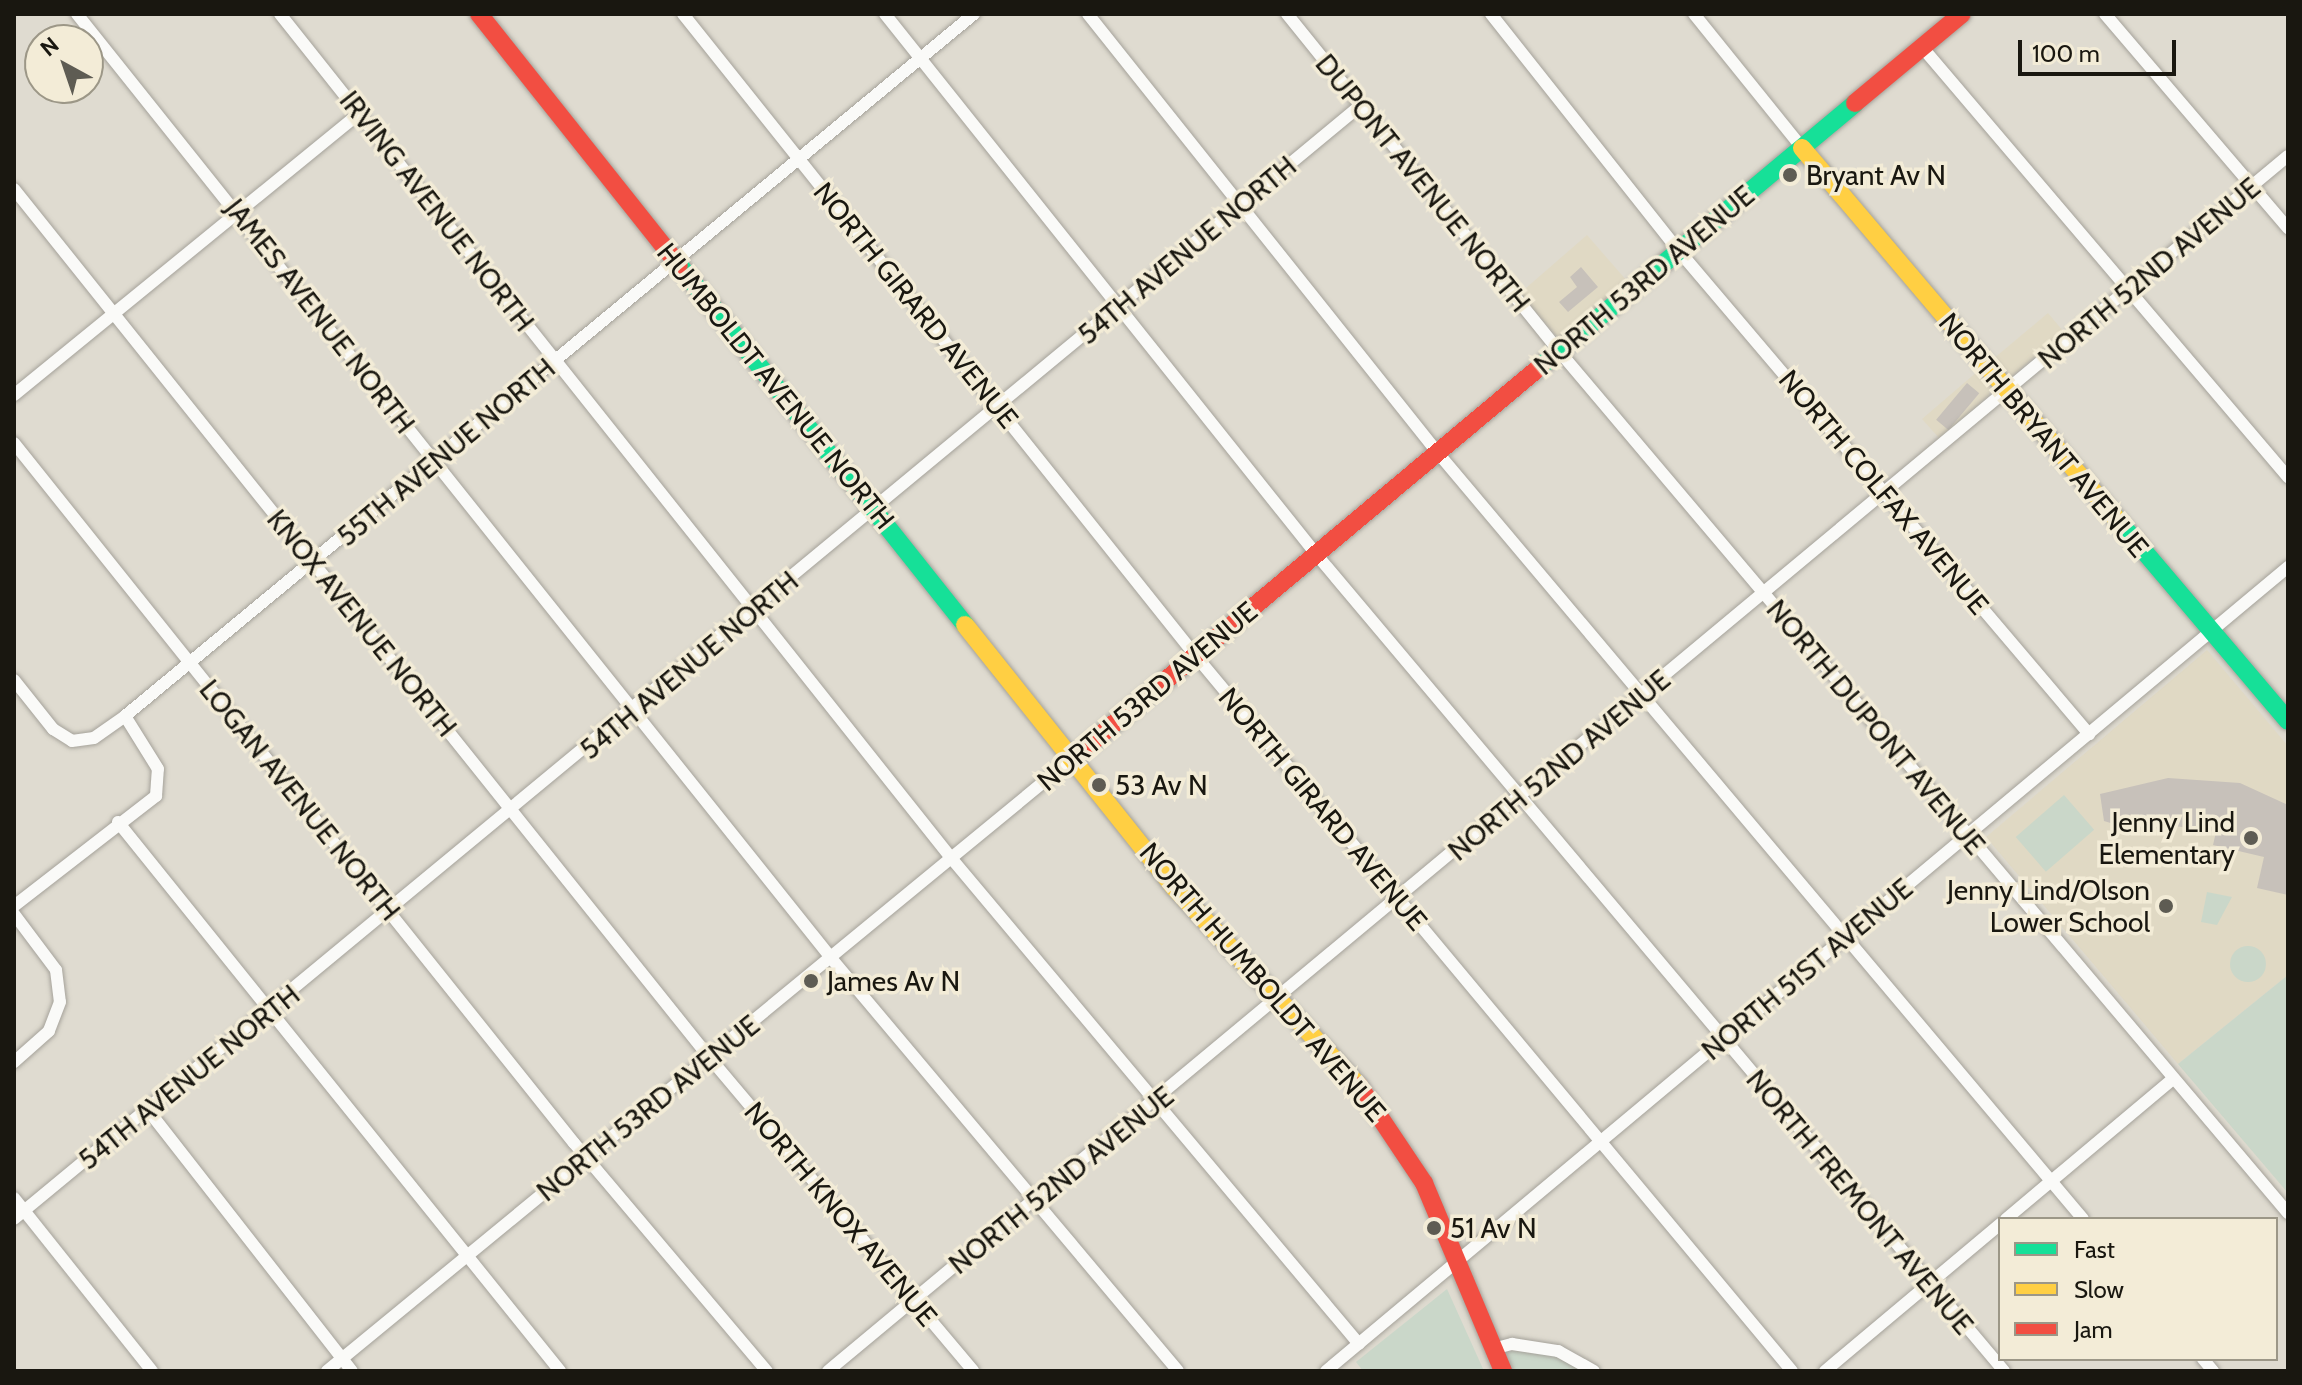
<!DOCTYPE html>
<style>
body{margin:0}
#map{position:relative;width:2302px;height:1385px;overflow:hidden;background:#dfdbd0;font-family:Cabin,sans-serif}
div>[style]{position:absolute}
.built>*{inset:0;background:#e0d9c4;transform-origin:0 0}
.green>*{inset:0;background:#cad7c9;transform-origin:0 0}
.round{border-radius:50%}
.building>*{inset:0;background:#c7c1ba;transform-origin:0 0}
.roads{filter:drop-shadow(0 0 2px #a5a29a) drop-shadow(0 0 2px #a5a29a)}
.street>*{height:12px;margin:-6px;padding:0 6px;transform-origin:6px;border-radius:6px;background:#fafaf8}
.fast>*{height:18px;margin:-9px;padding:0 9px;transform-origin:9px;border-radius:9px;background:#16e098}
.slow>*{height:18px;margin:-9px;padding:0 9px;transform-origin:9px;border-radius:9px;background:#ffcf43}
.jam>*{height:18px;margin:-9px;padding:0 9px;transform-origin:9px;border-radius:9px;background:#f24e42}
.dots>*{width:22px;height:22px;translate:-50% -50%;box-sizing:border-box;border:4px solid #f3ecd7;border-radius:50%}
span{translate:-50% -50%;white-space:nowrap;text-align:center;line-height:1.15;-webkit-text-stroke:7px #f3ecd7;paint-order:stroke}
.poi-label{font-size:28px;color:#191710}
.left{translate:0 -50%;text-align:left}
.right{translate:-100% -50%;text-align:right}
.street-label{font-size:28px;color:#191710}
.frame{position:absolute;inset:0;border:16px solid #191710;pointer-events:none}
.legend{position:absolute;left:1998px;top:1217px;width:280px;height:144px;box-sizing:border-box;background:#f3ecd7;border:2px solid #9c9787;margin:0;padding:10px 14px;list-style:none;font-size:24px;color:#191710}
.legend li{display:flex;align-items:center;gap:16px;height:40px}
.legend b{width:40px;border:2px solid #9c9787}
.north{position:absolute;left:24px;top:24px;width:80px;height:80px;box-sizing:border-box;background:#f3ecd7;border:2px solid #9c9787;border-radius:50%;rotate:320deg;font-size:22px;font-weight:700;line-height:32px;text-align:center;color:#191710}
.north::after{content:'';display:block;margin:auto;width:28px;height:36px;background:#5e5c53;clip-path:polygon(50% 0,100% 100%,50% 72%,0 100%)}
.scale{position:absolute;left:2018px;top:40px;width:158px;height:36px;box-sizing:border-box;border:4px solid #191710;border-top:0;padding-left:10px;font-size:24px;line-height:28px;white-space:nowrap;color:#191710;-webkit-text-stroke:6px #f3ecd7;paint-order:stroke}
</style>
<div id="map">
<div class="built">
<div style="left:1587px;top:235px;width:67px;height:89px;rotate:49deg"></div>
<div style="left:2048px;top:313px;width:25px;height:74px;rotate:50deg"></div>
<div style="clip-path:polygon(1978px 371px,1991px 385px,1989px 395px,1939px 438px,1922px 419px)"></div>
<div style="clip-path:polygon(2207px 650px,2288px 746px,2288px 975px,2178px 1064px,1986px 837px)"></div>
</div>
<div class="green">
<div style="left:2064px;top:795px;width:46px;height:64px;rotate:49deg"></div>
<div style="clip-path:polygon(2207px 892px,2232px 897px,2217px 925px,2201px 922px)"></div>
<div class="round" style="left:2230px;top:946px;width:36px;height:36px"></div>
<div style="clip-path:polygon(2288px 975px,2288px 1193px,2178px 1064px)"></div>
<div style="clip-path:polygon(1447px 1289px,1484px 1371px,1363px 1371px,1356px 1362px)"></div>
<div style="clip-path:polygon(1511px 1351px,1556px 1354px,1584px 1371px,1508px 1371px,1502px 1358px)"></div>
</div>
<div class="building">
<div style="clip-path:polygon(1581px 267px,1598px 287px,1568px 312px,1559px 302px,1577px 287px,1570px 277px)"></div>
<div style="left:1967px;top:383px;width:16px;height:48px;rotate:40deg"></div>
<div style="clip-path:polygon(2168px 778px,2240px 783px,2288px 805px,2288px 895px,2257px 888px,2264px 857px,2213px 845px,2216px 832px,2175px 826px,2137px 831px,2104px 821px,2100px 794px)"></div>
</div>
<div class="roads">
<div class="street">
<div style="left:77px;top:14px;width:1208px;rotate:51.38deg"></div>
<div style="left:831px;top:958px;width:539px;rotate:49.96deg"></div>
<div style="left:280px;top:14px;width:1080px;rotate:51.51deg"></div>
<div style="left:952px;top:859px;width:633px;rotate:50deg"></div>
<div style="left:683px;top:14px;width:820px;rotate:51.38deg"></div>
<div style="left:1195px;top:655px;width:932px;rotate:50.18deg"></div>
<div style="left:885px;top:14px;width:691px;rotate:51.4deg"></div>
<div style="left:1316px;top:554px;width:1068px;rotate:49.9deg"></div>
<div style="left:1088px;top:14px;width:561px;rotate:51.44deg"></div>
<div style="left:1438px;top:453px;width:1001px;rotate:49.9deg"></div>
<div style="left:1287px;top:14px;width:433px;rotate:51.1deg"></div>
<div style="left:1559px;top:351px;width:1129px;rotate:49.78deg"></div>
<div style="left:1491px;top:14px;width:303px;rotate:51.6deg"></div>
<div style="left:1679px;top:251px;width:634px;rotate:49.67deg"></div>
<div style="left:1694px;top:14px;width:172px;rotate:51.1deg"></div>
<div style="left:2105px;top:14px;width:282px;rotate:49.5deg"></div>
<div style="left:1922px;top:47px;width:565px;rotate:49.6deg"></div>
<div style="left:14px;top:189px;width:1112px;rotate:51.32deg"></div>
<div style="left:709px;top:1057px;width:410px;rotate:49.9deg"></div>
<div style="left:14px;top:395px;width:446px;rotate:-39.2deg"></div>
<div style="left:14px;top:443px;width:896px;rotate:51.34deg"></div>
<div style="left:574px;top:1143px;width:299px;rotate:49.8deg"></div>
<div style="left:14px;top:680px;width:63px;rotate:51.5deg"></div>
<div style="left:53px;top:729px;width:22px;rotate:32deg"></div>
<div style="left:72px;top:741px;width:22px;rotate:-8deg"></div>
<div style="left:94px;top:738px;width:38px;rotate:-35deg"></div>
<div style="left:118px;top:822px;width:705px;rotate:51.16deg"></div>
<div style="left:14px;top:906px;width:180px;rotate:-37.8deg"></div>
<div style="left:156px;top:796px;width:27px;rotate:-86deg"></div>
<div style="left:158px;top:769px;width:62px;rotate:-121.9deg"></div>
<div style="left:125px;top:716px;width:1102px;rotate:-39.59deg"></div>
<div style="left:14px;top:914px;width:70px;rotate:53.1deg"></div>
<div style="left:56px;top:970px;width:32px;rotate:83deg"></div>
<div style="left:60px;top:1002px;width:31px;rotate:111deg"></div>
<div style="left:49px;top:1031px;width:47px;rotate:138.5deg"></div>
<div style="left:148px;top:1110px;width:331px;rotate:52deg"></div>
<div style="left:14px;top:1198px;width:221px;rotate:51.4deg"></div>
<div style="left:14px;top:1219px;width:1747px;rotate:-39.59deg"></div>
<div style="left:2006px;top:1219px;width:218px;rotate:-40deg"></div>
<div style="left:1493px;top:1349px;width:20px;rotate:-15deg"></div>
<div style="left:1512px;top:1344px;width:47px;rotate:8.7deg"></div>
<div style="left:1558px;top:1351px;width:41px;rotate:29.1deg"></div>
<div style="left:2203px;top:1359px;width:16px;rotate:50deg"></div>
<div style="left:327px;top:1371px;width:967px;rotate:-39.42deg"></div>
<div style="left:828px;top:1371px;width:1899px;rotate:-39.77deg"></div>
<div style="left:1326px;top:1371px;width:1254px;rotate:-39.89deg"></div>
<div style="left:1825px;top:1371px;width:229px;rotate:-40deg"></div>
</div>
<div class="fast">
<div style="left:679px;top:265px;width:460px;rotate:51.5deg"></div>
<div style="left:1541px;top:366px;width:410px;rotate:-39.9deg"></div>
<div style="left:2115px;top:517px;width:267px;rotate:49.7deg"></div>
</div>
<div class="slow">
<div style="left:1802px;top:148px;width:484px;rotate:49.7deg"></div>
<div style="left:965px;top:625px;width:335px;rotate:51.4deg"></div>
<div style="left:1174px;top:887px;width:272px;rotate:47.1deg"></div>
</div>
<div class="jam">
<div style="left:479px;top:14px;width:321px;rotate:51.5deg"></div>
<div style="left:1855px;top:103px;width:139px;rotate:-39.8deg"></div>
<div style="left:1074px;top:757px;width:609px;rotate:-39.94deg"></div>
<div style="left:1359px;top:1086px;width:117px;rotate:56.2deg"></div>
<div style="left:1424px;top:1183px;width:204px;rotate:67.2deg"></div>
</div>
</div>
<div class="dots">
<div style="left:1790px;top:175px;background:#5e5c53"></div>
<div style="left:1099px;top:785px;background:#5e5c53"></div>
<div style="left:2251px;top:838px;background:#5e5c53"></div>
<div style="left:2166px;top:906px;background:#5e5c53"></div>
<div style="left:811px;top:981px;background:#5e5c53"></div>
<div style="left:1434px;top:1228px;background:#5e5c53"></div>
</div>
<div class="poi-label">
<span class="left" style="left:1806px;top:175px">Bryant Av N</span>
<span class="left" style="left:1115px;top:785px">53 Av N</span>
<span class="right" style="left:2235px;top:838px">Jenny Lind<br>Elementary</span>
<span class="right" style="left:2150px;top:906px">Jenny Lind/Olson<br>Lower School</span>
<span class="left" style="left:827px;top:981px">James Av N</span>
<span class="left" style="left:1450px;top:1228px">51 Av N</span>
</div>
<div class="street-label">
<span style="left:1423px;top:183px;rotate:51deg">DUPONT AVENUE NORTH</span>
<span style="left:437px;top:211px;rotate:52deg">IRVING AVENUE NORTH</span>
<span style="left:1187px;top:250px;rotate:-40deg">54TH AVENUE NORTH</span>
<span style="left:2149px;top:273px;rotate:-40deg">NORTH 52ND AVENUE</span>
<span style="left:1644px;top:280px;rotate:-40deg">NORTH 53RD AVENUE</span>
<span style="left:916px;top:305px;rotate:51deg">NORTH GIRARD AVENUE</span>
<span style="left:320px;top:316px;rotate:52deg">JAMES AVENUE NORTH</span>
<span style="left:776px;top:386px;rotate:51deg">HUMBOLDT AVENUE NORTH</span>
<span style="left:2044px;top:435px;rotate:50deg">NORTH BRYANT AVENUE</span>
<span style="left:446px;top:452px;rotate:-40deg">55TH AVENUE NORTH</span>
<span style="left:1884px;top:492px;rotate:50deg">NORTH COLFAX AVENUE</span>
<span style="left:362px;top:623px;rotate:51deg">KNOX AVENUE NORTH</span>
<span style="left:689px;top:665px;rotate:-40deg">54TH AVENUE NORTH</span>
<span style="left:1147px;top:696px;rotate:-40deg">NORTH 53RD AVENUE</span>
<span style="left:1876px;top:727px;rotate:50deg">NORTH DUPONT AVENUE</span>
<span style="left:1559px;top:765px;rotate:-40deg">NORTH 52ND AVENUE</span>
<span style="left:300px;top:800px;rotate:51deg">LOGAN AVENUE NORTH</span>
<span style="left:1323px;top:809px;rotate:50deg">NORTH GIRARD AVENUE</span>
<span style="left:1807px;top:969px;rotate:-40deg">NORTH 51ST AVENUE</span>
<span style="left:1263px;top:982px;rotate:49deg">NORTH HUMBOLDT AVENUE</span>
<span style="left:189px;top:1077px;rotate:-39deg">54TH AVENUE NORTH</span>
<span style="left:648px;top:1108px;rotate:-39deg">NORTH 53RD AVENUE</span>
<span style="left:1061px;top:1180px;rotate:-39deg">NORTH 52ND AVENUE</span>
<span style="left:1860px;top:1202px;rotate:50deg">NORTH FREMONT AVENUE</span>
<span style="left:841px;top:1214px;rotate:50deg">NORTH KNOX AVENUE</span>
</div>
<div class="frame"></div>
<ul class="legend">
<li><b style="height:10px;background:#16e098"></b>Fast</li>
<li><b style="height:10px;background:#ffcf43"></b>Slow</li>
<li><b style="height:10px;background:#f24e42"></b>Jam</li>
</ul>
<div class="north">N</div>
<div class="scale">100 m</div>
</div>
